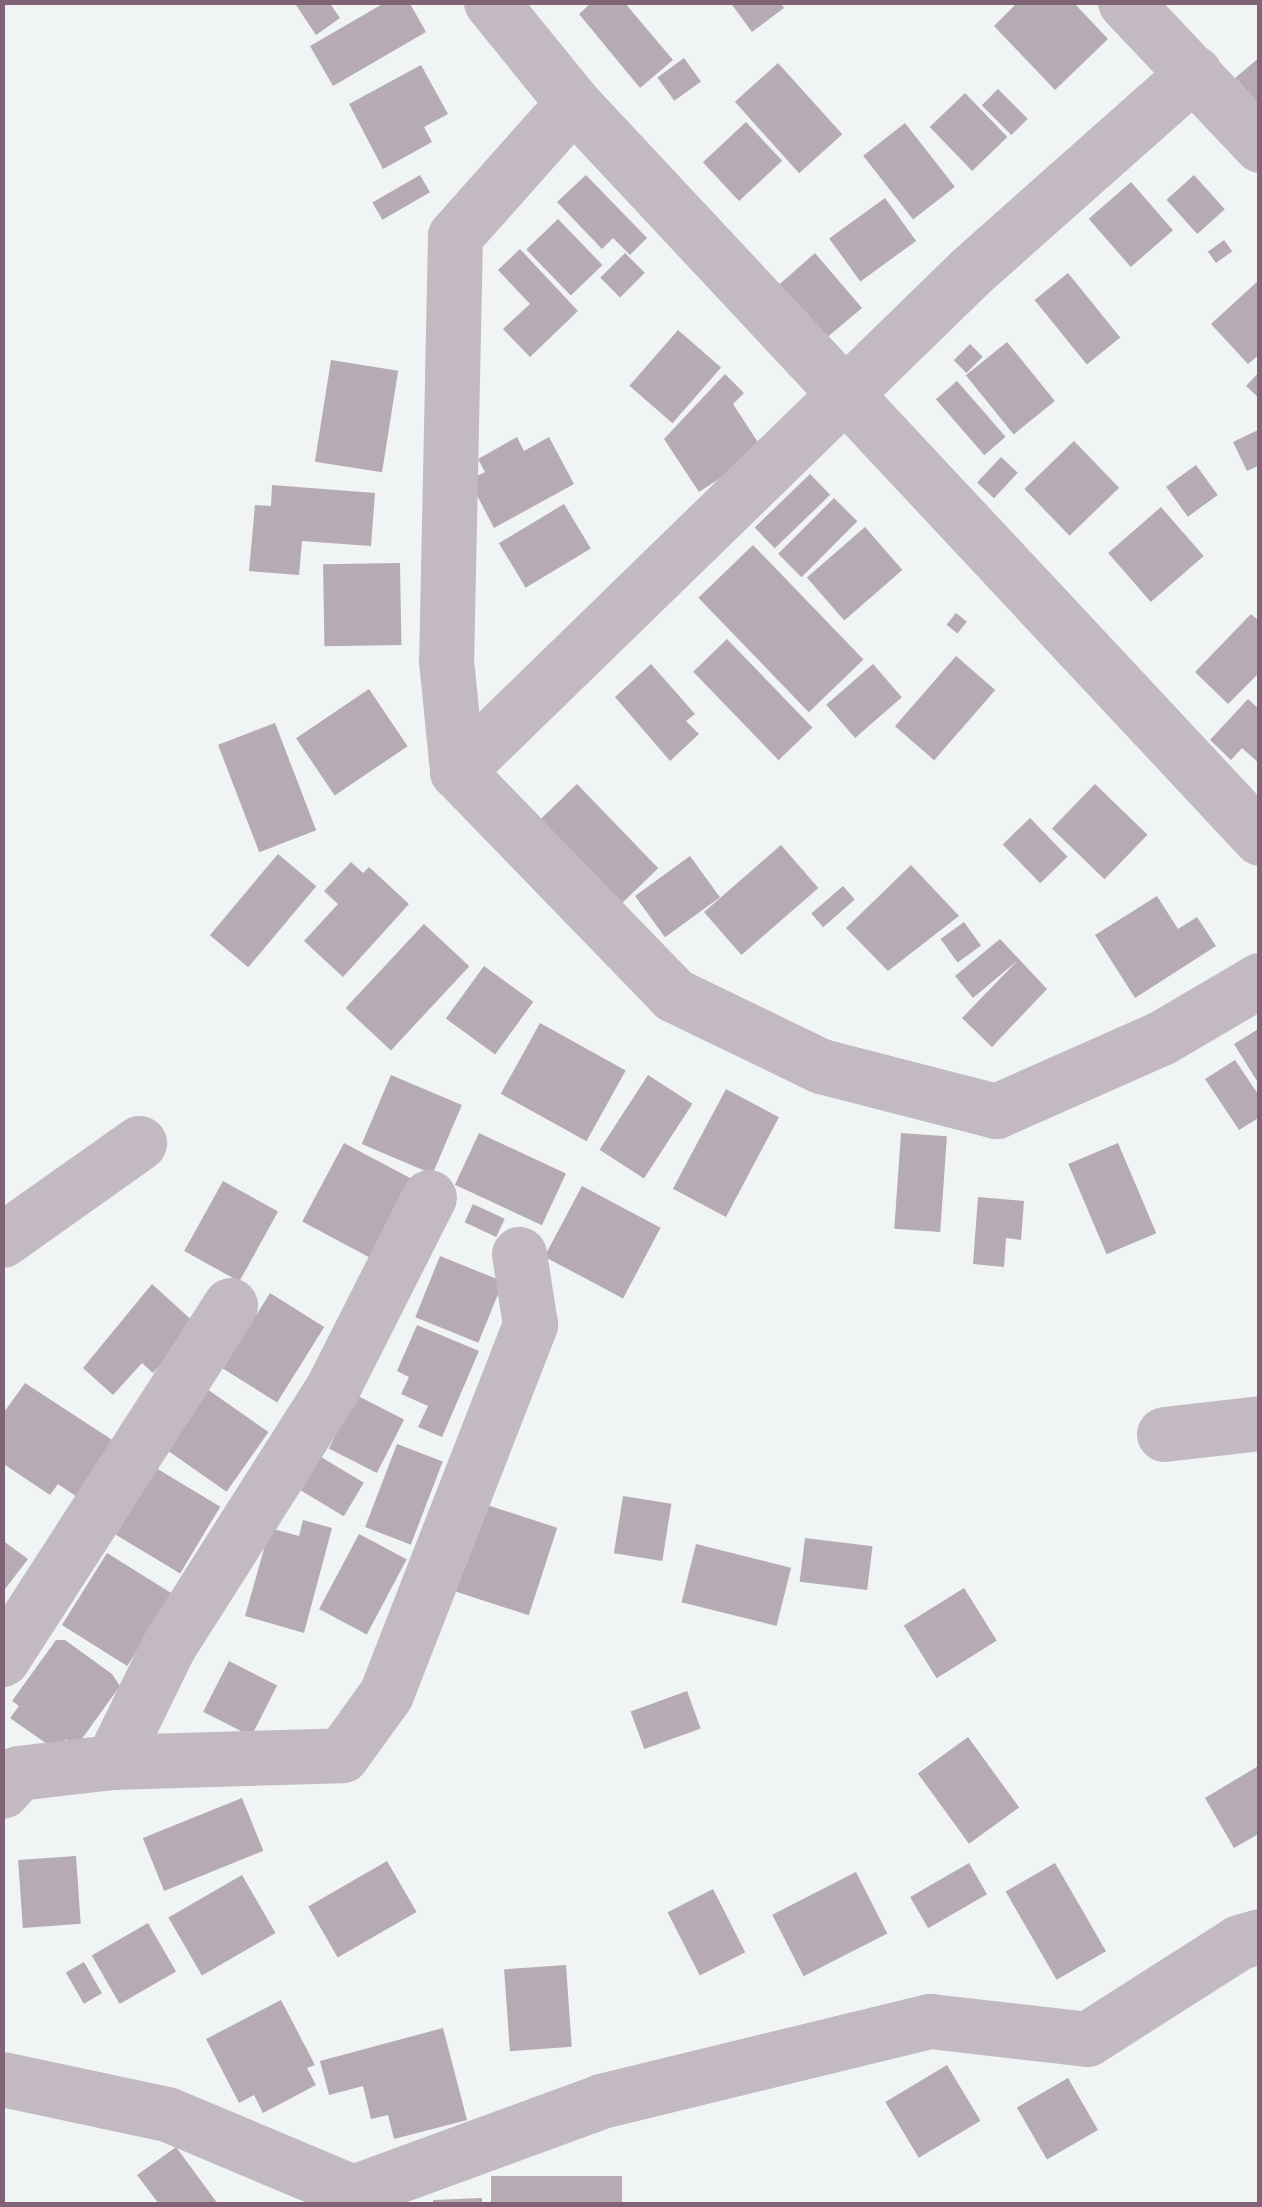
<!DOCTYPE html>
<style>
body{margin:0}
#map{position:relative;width:1262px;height:2207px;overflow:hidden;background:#f0f4f4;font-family:"Golos Text",sans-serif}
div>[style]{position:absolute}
.building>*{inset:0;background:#b6aab3;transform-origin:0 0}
.minor>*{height:55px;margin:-27.5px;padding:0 27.5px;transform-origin:27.5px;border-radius:27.5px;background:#c2bac0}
span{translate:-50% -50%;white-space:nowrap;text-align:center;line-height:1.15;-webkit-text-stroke:10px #fff;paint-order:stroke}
.frame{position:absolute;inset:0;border:5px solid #806377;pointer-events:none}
</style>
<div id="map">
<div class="building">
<div style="clip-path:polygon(294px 2px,329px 2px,340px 18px,316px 35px)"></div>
<div style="clip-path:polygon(386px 2px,409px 2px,426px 32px,333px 86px,310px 46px)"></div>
<div style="clip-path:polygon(592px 2px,624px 2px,673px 60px,640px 88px,579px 14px)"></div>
<div style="clip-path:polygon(730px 2px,780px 2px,784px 8px,752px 32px)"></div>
<div style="clip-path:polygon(1018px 2px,1073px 2px,1108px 39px,1055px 90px,994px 26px)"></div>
<div style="clip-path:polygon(1260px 57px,1260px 105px,1235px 78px)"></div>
<div style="left:684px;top:58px;width:29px;height:33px;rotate:54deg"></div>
<div style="left:778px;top:63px;width:96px;height:58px;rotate:48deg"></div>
<div style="clip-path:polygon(421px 65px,448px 114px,424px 127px,432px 142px,383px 169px,349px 104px)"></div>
<div style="left:998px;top:89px;width:42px;height:23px;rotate:45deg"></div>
<div style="left:965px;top:93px;width:61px;height:49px;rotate:46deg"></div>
<div style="left:746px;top:122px;width:53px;height:59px;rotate:47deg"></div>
<div style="left:905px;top:123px;width:81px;height:53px;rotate:52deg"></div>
<div style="left:420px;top:175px;width:20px;height:55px;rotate:60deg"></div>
<div style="clip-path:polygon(586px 175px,647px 238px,630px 255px,613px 238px,602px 249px,557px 202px)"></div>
<div style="left:1194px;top:175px;width:46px;height:37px;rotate:48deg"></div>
<div style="left:1131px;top:182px;width:64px;height:56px;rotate:49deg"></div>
<div style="left:885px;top:198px;width:53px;height:69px;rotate:54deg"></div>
<div style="left:558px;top:219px;width:64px;height:44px;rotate:46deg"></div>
<div style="left:1224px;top:240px;width:14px;height:20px;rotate:54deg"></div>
<div style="clip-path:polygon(520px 249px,578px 311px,530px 357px,503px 329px,530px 304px,498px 270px)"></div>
<div style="left:625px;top:253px;width:28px;height:35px;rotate:45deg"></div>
<div style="clip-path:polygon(815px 253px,862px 308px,825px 339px,765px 297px)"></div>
<div style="left:1068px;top:273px;width:83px;height:43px;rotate:51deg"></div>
<div style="clip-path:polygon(1260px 279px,1260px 354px,1248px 364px,1211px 324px)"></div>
<div style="left:678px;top:330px;width:57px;height:74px;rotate:41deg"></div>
<div style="left:1007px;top:342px;width:76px;height:53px;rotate:51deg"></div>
<div style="left:970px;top:344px;width:18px;height:23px;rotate:45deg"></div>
<div style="left:331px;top:360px;width:68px;height:103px;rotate:9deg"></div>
<div style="clip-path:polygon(1260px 371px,1260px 399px,1246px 386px)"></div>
<div style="clip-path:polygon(725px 374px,744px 393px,733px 404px,763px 450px,699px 492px,664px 439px)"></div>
<div style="left:957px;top:381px;width:74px;height:28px;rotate:49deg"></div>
<div style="clip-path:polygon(1260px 429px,1260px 465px,1247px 471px,1233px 442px)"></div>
<div style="clip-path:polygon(517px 437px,524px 451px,549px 437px,574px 484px,494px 528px,469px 480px,485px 472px,478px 459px)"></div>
<div style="left:1074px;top:441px;width:65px;height:69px;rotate:46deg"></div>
<div style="left:1001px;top:457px;width:23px;height:35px;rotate:43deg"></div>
<div style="left:1196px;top:465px;width:37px;height:37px;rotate:54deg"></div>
<div style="left:810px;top:474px;width:29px;height:77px;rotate:46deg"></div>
<div style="clip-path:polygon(272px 485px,375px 493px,371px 546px,302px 541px,299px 575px,249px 571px,255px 505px,271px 506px)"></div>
<div style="left:834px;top:498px;width:33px;height:79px;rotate:45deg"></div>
<div style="left:564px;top:504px;width:52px;height:76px;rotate:59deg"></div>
<div style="left:1161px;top:507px;width:65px;height:70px;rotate:49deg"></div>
<div style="left:865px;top:527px;width:57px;height:77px;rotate:49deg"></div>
<div style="left:753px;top:545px;width:159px;height:76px;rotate:46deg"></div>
<div style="left:400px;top:563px;width:82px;height:77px;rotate:89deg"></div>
<div style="left:956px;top:613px;width:14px;height:15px;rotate:39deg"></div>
<div style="clip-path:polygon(1251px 614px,1260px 622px,1260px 672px,1228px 704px,1195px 672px)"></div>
<div style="left:727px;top:639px;width:123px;height:47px;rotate:46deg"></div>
<div style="left:956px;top:656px;width:52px;height:93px;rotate:41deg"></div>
<div style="clip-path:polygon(651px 664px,695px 714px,686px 721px,699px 734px,670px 761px,615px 697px)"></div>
<div style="left:873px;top:664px;width:44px;height:62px;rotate:49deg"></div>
<div style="left:369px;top:689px;width:69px;height:88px;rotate:56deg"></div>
<div style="clip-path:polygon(1248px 699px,1260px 710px,1260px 764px,1242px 748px,1231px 760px,1210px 740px)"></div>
<div style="left:275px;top:723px;width:115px;height:61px;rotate:69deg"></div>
<div style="left:577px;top:784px;width:117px;height:64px;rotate:46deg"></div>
<div style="left:1095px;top:784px;width:73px;height:62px;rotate:44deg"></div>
<div style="left:1030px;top:818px;width:54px;height:38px;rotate:46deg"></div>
<div style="left:781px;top:845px;width:57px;height:102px;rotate:49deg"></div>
<div style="left:278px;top:854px;width:50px;height:106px;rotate:40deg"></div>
<div style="left:690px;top:856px;width:51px;height:68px;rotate:54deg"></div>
<div style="clip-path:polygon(351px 862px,363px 873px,369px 867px,409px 904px,343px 977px,304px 941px,338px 904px,324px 891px)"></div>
<div style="clip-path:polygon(911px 865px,959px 916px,888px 971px,846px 928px)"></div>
<div style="left:843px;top:886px;width:18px;height:42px;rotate:49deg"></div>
<div style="clip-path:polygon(1157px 896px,1178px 929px,1197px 917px,1216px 946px,1135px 998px,1095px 935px)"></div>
<div style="left:964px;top:922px;width:29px;height:29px;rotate:54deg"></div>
<div style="left:424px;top:924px;width:62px;height:115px;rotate:43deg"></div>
<div style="clip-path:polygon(1000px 939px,1047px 989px,992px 1047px,962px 1018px,1018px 960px,973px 998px,955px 976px)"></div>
<div style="left:484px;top:966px;width:61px;height:65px;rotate:36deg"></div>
<div style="left:540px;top:1023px;width:98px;height:81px;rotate:29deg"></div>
<div style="clip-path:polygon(1260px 1028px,1260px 1086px,1234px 1044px)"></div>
<div style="clip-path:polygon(1235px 1060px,1260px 1097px,1260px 1117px,1239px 1130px,1205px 1079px)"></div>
<div style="left:391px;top:1075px;width:77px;height:75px;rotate:23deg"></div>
<div style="left:648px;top:1075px;width:53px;height:89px;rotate:33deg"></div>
<div style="left:726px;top:1089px;width:60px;height:113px;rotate:28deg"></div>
<div style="left:479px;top:1133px;width:96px;height:57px;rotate:25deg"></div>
<div style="left:901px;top:1133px;width:46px;height:96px;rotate:4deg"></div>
<div style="left:344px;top:1143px;width:78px;height:89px;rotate:28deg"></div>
<div style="left:1118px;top:1143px;width:98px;height:54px;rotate:67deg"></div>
<div style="left:223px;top:1181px;width:63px;height:80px;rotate:29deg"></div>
<div style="left:582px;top:1186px;width:89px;height:80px;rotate:28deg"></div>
<div style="clip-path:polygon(978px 1197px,1024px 1201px,1021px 1240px,1006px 1238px,1004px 1267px,973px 1264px)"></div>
<div style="left:473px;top:1204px;width:35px;height:20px;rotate:25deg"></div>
<div style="left:440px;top:1256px;width:68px;height:66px;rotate:22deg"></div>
<div style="clip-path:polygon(152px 1284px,196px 1324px,153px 1373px,142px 1363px,113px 1395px,83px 1368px)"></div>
<div style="left:270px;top:1293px;width:64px;height:89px;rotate:32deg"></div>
<div style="clip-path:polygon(417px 1325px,479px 1351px,442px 1437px,418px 1427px,428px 1406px,401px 1394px,409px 1377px,397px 1371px)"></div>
<div style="clip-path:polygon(25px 1383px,120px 1445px,83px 1501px,58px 1484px,50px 1495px,2px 1463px,2px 1415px)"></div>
<div style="left:207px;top:1389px;width:75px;height:73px;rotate:35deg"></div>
<div style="left:356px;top:1395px;width:54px;height:60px;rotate:27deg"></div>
<div style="left:397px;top:1444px;width:49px;height:89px;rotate:21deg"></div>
<div style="left:321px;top:1457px;width:50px;height:39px;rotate:31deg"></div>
<div style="left:156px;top:1468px;width:75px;height:78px;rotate:31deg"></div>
<div style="left:623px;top:1496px;width:49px;height:58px;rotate:9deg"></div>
<div style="left:484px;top:1504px;width:77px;height:92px;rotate:18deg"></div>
<div style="clip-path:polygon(303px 1520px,332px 1528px,304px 1633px,245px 1616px,270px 1528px,299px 1536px)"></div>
<div style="left:359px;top:1534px;width:54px;height:85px;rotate:28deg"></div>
<div style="left:805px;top:1538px;width:68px;height:44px;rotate:7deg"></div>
<div style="clip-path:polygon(2px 1540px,28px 1559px,2px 1593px)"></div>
<div style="left:696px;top:1544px;width:98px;height:60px;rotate:14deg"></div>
<div style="left:107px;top:1553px;width:77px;height:85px;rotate:32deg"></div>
<div style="left:964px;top:1588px;width:62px;height:71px;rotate:58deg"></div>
<div style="clip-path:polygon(56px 1640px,65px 1640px,112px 1674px,120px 1686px,76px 1747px,66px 1739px,57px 1751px,10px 1718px,19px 1706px,12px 1701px)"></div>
<div style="left:229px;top:1661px;width:54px;height:57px;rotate:27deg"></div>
<div style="left:687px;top:1691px;width:40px;height:60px;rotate:70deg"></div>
<div style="left:968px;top:1737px;width:87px;height:62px;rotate:54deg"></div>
<div style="clip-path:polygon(1260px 1765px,1260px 1833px,1234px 1848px,1205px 1798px)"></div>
<div style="left:242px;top:1798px;width:57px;height:107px;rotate:68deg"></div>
<div style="left:76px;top:1856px;width:68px;height:58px;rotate:86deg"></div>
<div style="left:387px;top:1861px;width:59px;height:91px;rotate:60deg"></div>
<div style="left:969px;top:1863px;width:36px;height:68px;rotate:60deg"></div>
<div style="left:1055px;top:1863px;width:102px;height:57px;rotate:60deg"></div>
<div style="left:856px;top:1872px;width:69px;height:94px;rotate:63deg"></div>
<div style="left:242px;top:1875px;width:67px;height:85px;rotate:60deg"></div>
<div style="left:713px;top:1889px;width:71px;height:51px;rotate:63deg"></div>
<div style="left:148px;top:1923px;width:56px;height:65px;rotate:60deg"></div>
<div style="left:84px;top:1962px;width:36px;height:21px;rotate:60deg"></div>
<div style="left:566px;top:1965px;width:82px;height:62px;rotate:86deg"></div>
<div style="clip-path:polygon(281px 2000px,315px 2065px,307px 2068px,316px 2085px,263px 2113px,254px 2095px,239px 2103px,206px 2039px)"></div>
<div style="clip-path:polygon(443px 2028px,467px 2120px,394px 2139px,388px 2115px,371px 2119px,363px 2086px,329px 2095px,320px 2061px)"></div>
<div style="left:947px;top:2065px;width:65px;height:72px;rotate:59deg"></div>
<div style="left:1068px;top:2078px;width:60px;height:59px;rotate:60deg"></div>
<div style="clip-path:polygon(176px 2147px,218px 2204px,159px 2204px,137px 2175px)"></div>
<div style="left:491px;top:2176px;width:131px;height:28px"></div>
<div style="clip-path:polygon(482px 2198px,482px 2204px,433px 2204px,433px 2200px)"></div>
</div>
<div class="minor">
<div style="left:491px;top:2px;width:130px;rotate:50.9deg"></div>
<div style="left:573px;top:103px;width:1006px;rotate:46.93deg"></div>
<div style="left:1125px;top:2px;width:197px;rotate:46.6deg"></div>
<div style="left:573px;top:103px;width:178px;rotate:131.6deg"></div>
<div style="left:455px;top:236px;width:424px;rotate:91.2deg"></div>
<div style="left:446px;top:660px;width:112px;rotate:84.3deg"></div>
<div style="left:457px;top:771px;width:312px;rotate:45.9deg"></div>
<div style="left:674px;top:995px;width:163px;rotate:25.8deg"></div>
<div style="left:821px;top:1066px;width:181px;rotate:14.4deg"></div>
<div style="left:996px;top:1111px;width:180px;rotate:-23.9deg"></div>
<div style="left:1161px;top:1038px;width:115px;rotate:-30.4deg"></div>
<div style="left:457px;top:771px;width:718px;rotate:-44.21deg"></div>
<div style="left:972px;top:270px;width:297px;rotate:-41.6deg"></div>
<div style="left:2px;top:1240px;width:168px;rotate:-35.3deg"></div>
<div style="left:1164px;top:1434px;width:97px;rotate:-6.5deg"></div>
<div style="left:2px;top:1659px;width:421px;rotate:-57.2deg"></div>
<div style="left:112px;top:1762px;width:128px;rotate:-64deg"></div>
<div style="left:168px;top:1647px;width:306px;rotate:-57.6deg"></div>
<div style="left:332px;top:1389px;width:215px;rotate:-63.2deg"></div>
<div style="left:2px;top:1791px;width:24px;rotate:-48deg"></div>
<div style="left:18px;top:1773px;width:95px;rotate:-6.7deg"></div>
<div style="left:112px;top:1762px;width:230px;rotate:-1.7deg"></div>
<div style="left:342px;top:1755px;width:75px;rotate:-54.2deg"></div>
<div style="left:386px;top:1694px;width:397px;rotate:-68.7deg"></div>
<div style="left:530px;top:1324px;width:71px;rotate:-98.9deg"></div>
<div style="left:2px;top:2079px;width:169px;rotate:12deg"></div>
<div style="left:167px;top:2114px;width:202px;rotate:22.8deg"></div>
<div style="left:353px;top:2192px;width:264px;rotate:-20.1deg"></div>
<div style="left:601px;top:2101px;width:339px;rotate:-13.7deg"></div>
<div style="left:930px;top:2021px;width:158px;rotate:6.5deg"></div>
<div style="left:1087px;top:2039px;width:180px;rotate:-32.5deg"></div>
<div style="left:1239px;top:1942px;width:22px;rotate:-16deg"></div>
</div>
<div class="frame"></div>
</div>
